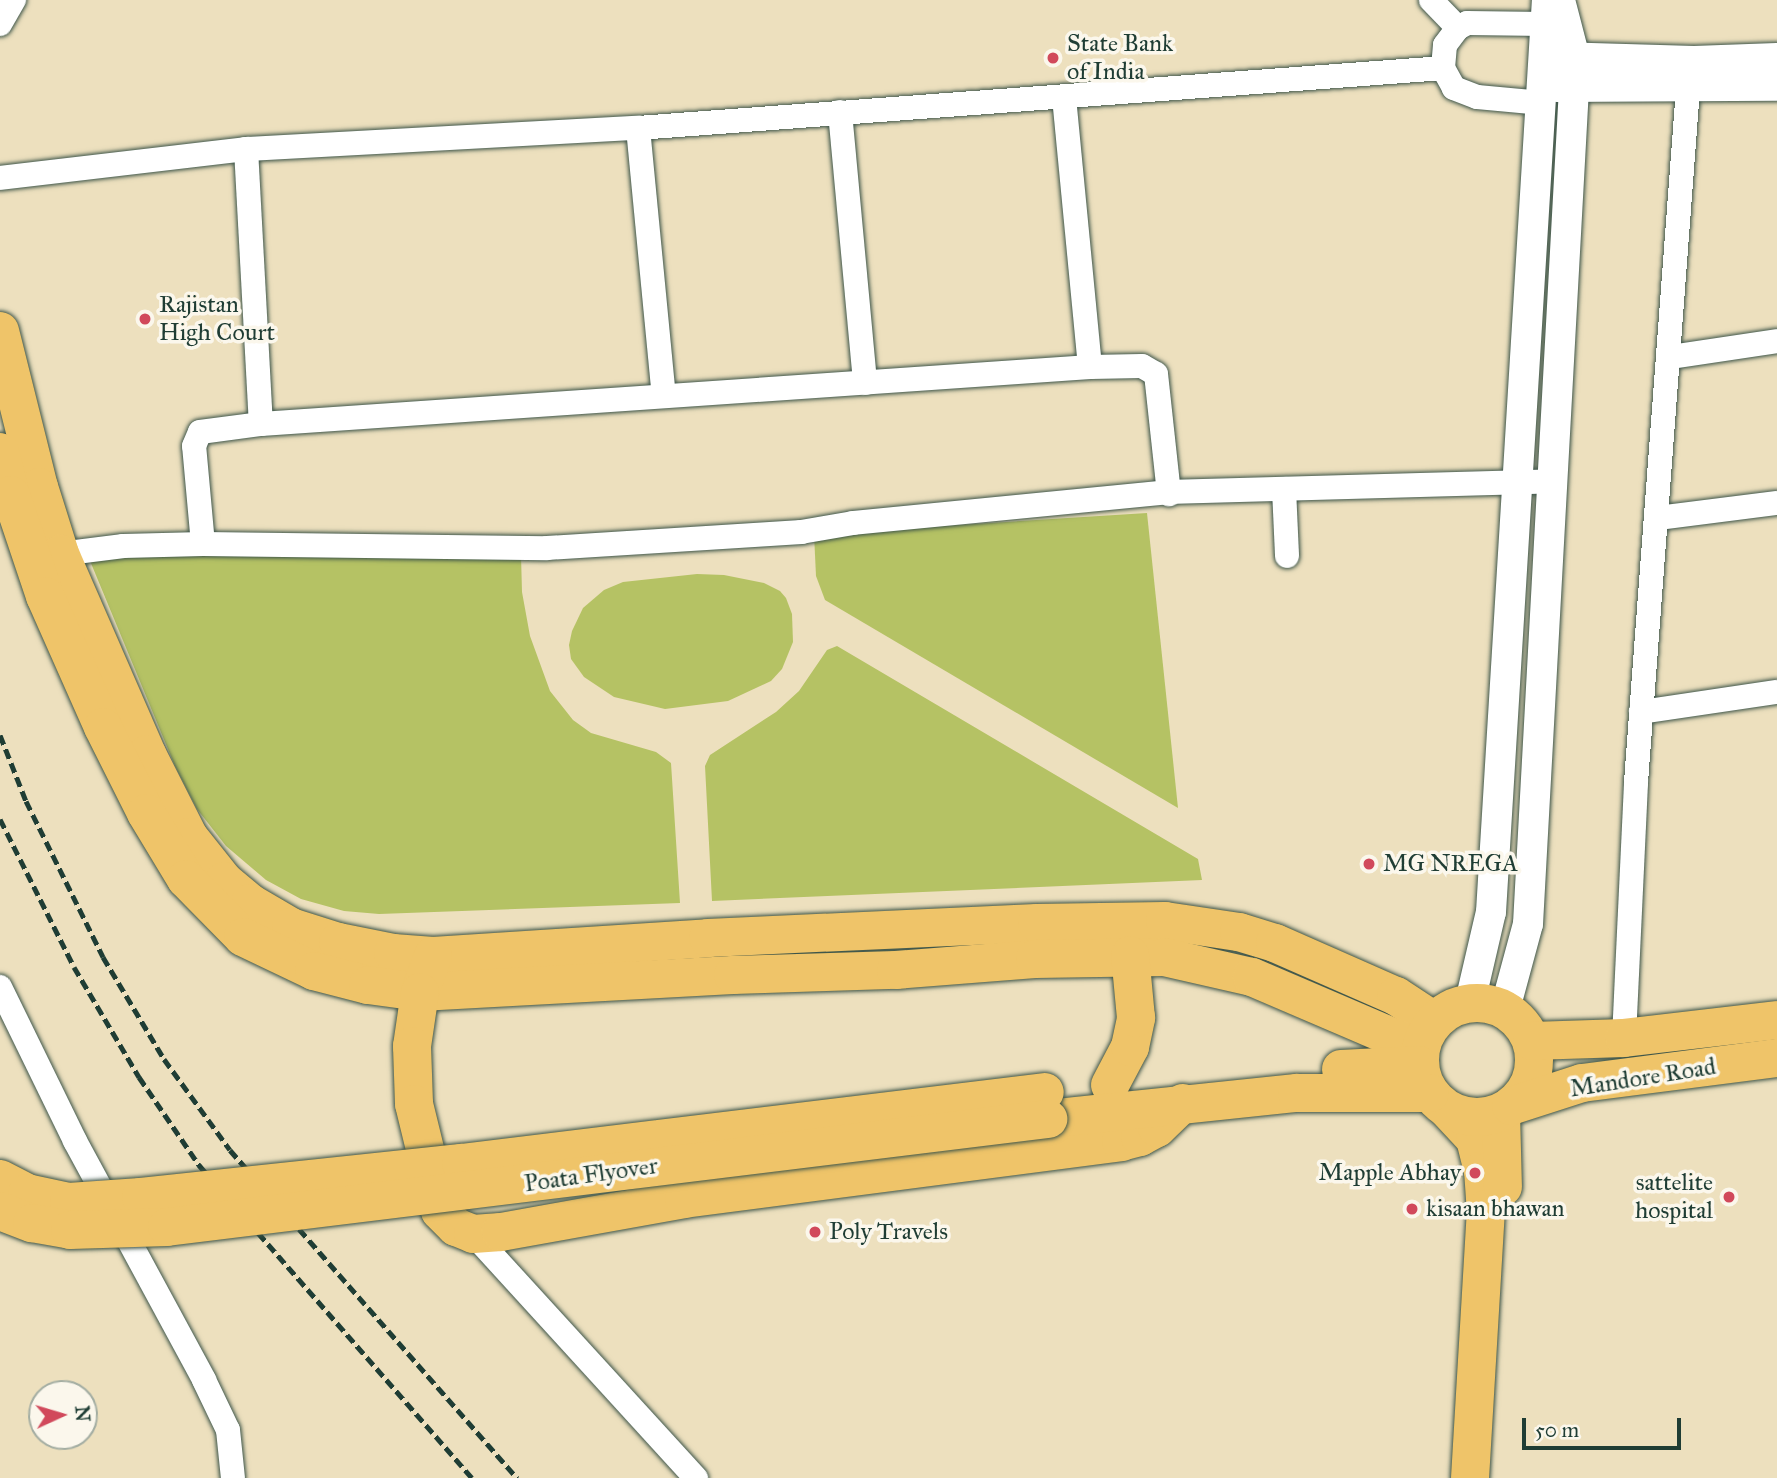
<!DOCTYPE html>
<style>
body{margin:0}
#map{position:relative;width:1777px;height:1478px;overflow:hidden;background:#ede0be;font-family:"IM FELL Great Primer",serif}
div>[style]{position:absolute}
.green>*{inset:0;background:#b5c264}
.roads{filter:drop-shadow(0 0 2px #3e5549) drop-shadow(0 0 2px #3e5549)}
.minor>*{height:24px;margin:-12px;padding:0 12px;transform-origin:12px;border-radius:12px;background:#fff}
.tertiary>*{height:30px;margin:-15px;padding:0 15px;transform-origin:15px;border-radius:15px;background:#fff}
.primary>*{height:38px;margin:-19px;padding:0 19px;transform-origin:19px;border-radius:19px;background:#efc469}
.trunk>*{height:38px;margin:-19px;padding:0 19px;transform-origin:19px;border-radius:19px;background:#efc469}
.trunk>.ring{margin:-19px;padding:0;box-sizing:content-box;background:none;border:38px solid #efc469;border-radius:50%}
.rail>*{height:5px;margin-top:-2.5px;transform-origin:0;background:repeating-linear-gradient(90deg,#1f3d34 0 10px,transparent 0 15px)}
.bridges{filter:drop-shadow(0 0 2px #3e5549) drop-shadow(0 0 2px #3e5549)}
.trunk-bridge>*{height:38px;margin:-19px;padding:0 19px;transform-origin:19px;border-radius:19px;background:#efc469}
.dots>*{width:19px;height:19px;translate:-50% -50%;box-sizing:border-box;border:4px solid #fbf7ec;border-radius:50%}
span{translate:-50% -50%;white-space:nowrap;text-align:center;line-height:1.15;-webkit-text-stroke:7px #fbf7ec;paint-order:stroke}
.poi-label{font-size:24px;color:#1f3d34}
.left{translate:0 -50%;text-align:left}
.right{translate:-100% -50%;text-align:right}
.street-label{font-size:24px;color:#1f3d34}
.north{position:absolute;left:28px;top:1380px;width:70px;height:70px;box-sizing:border-box;background:#fbf7ec;border:2px solid #a3ada2;border-radius:50%;rotate:86deg;font-size:19px;font-weight:700;line-height:28px;text-align:center;color:#1f3d34}
.north::after{content:'';display:block;margin:auto;width:24px;height:32px;background:#d1495b;clip-path:polygon(50% 0,100% 100%,50% 72%,0 100%)}
.scale{position:absolute;left:1522px;top:1418px;width:159px;height:32px;box-sizing:border-box;border:4px solid #1f3d34;border-top:0;padding-left:9px;font-size:21px;line-height:24px;white-space:nowrap;color:#1f3d34;-webkit-text-stroke:5px #fbf7ec;paint-order:stroke}
</style>
<div id="map">
<div class="green">
<div style="clip-path:polygon(1147px 513px,1178px 808px,825px 600px,816px 576px,814px 534px)"></div>
<div style="clip-path:polygon(521px 555px,522px 592px,530px 636px,550px 691px,573px 720px,591px 733px,656px 752px,671px 763px,680px 903px,379px 914px,344px 911px,301px 899px,266px 880px,226px 846px,197px 809px,175px 766px,88px 556px)"></div>
<div style="clip-path:polygon(697px 574px,724px 575px,764px 583px,780px 591px,786px 598px,792px 614px,793px 642px,782px 669px,771px 681px,728px 701px,665px 709px,614px 697px,584px 677px,571px 659px,569px 645px,572px 631px,583px 608px,604px 590px,623px 582px)"></div>
<div style="clip-path:polygon(837px 646px,1198px 859px,1202px 880px,712px 901px,705px 766px,710px 755px,776px 712px,799px 691px,827px 650px)"></div>
</div>
<div class="roads">
<div class="minor">
<div style="left:1431px;top:0;width:39px;rotate:46deg"></div>
<div style="left:0;top:24px;width:28px;rotate:-60deg"></div>
<div style="left:1064px;top:97px;width:271px;rotate:84.5deg"></div>
<div style="left:1542px;top:103px;width:65px;rotate:-174.7deg"></div>
<div style="left:1477px;top:97px;width:25px;rotate:-159deg"></div>
<div style="left:1454px;top:88px;width:23px;rotate:-119deg"></div>
<div style="left:1443px;top:68px;width:23px;rotate:-85deg"></div>
<div style="left:1445px;top:45px;width:21px;rotate:-53deg"></div>
<div style="left:1458px;top:28px;width:10px;rotate:-29deg"></div>
<div style="left:1467px;top:23px;width:78px;rotate:0.7deg"></div>
<div style="left:840px;top:112px;width:272px;rotate:84.7deg"></div>
<div style="left:638px;top:128px;width:269px;rotate:84.5deg"></div>
<div style="left:246px;top:149px;width:275px;rotate:86.9deg"></div>
<div style="left:0;top:178px;width:248px;rotate:-6.7deg"></div>
<div style="left:246px;top:149px;width:393px;rotate:-3.1deg"></div>
<div style="left:638px;top:128px;width:807px;rotate:-4.26deg"></div>
<div style="left:1670px;top:357px;width:108px;rotate:-8.5deg"></div>
<div style="left:1284px;top:489px;width:67px;rotate:87.4deg"></div>
<div style="left:1658px;top:518px;width:120px;rotate:-7.2deg"></div>
<div style="left:203px;top:544px;width:98px;rotate:-95.2deg"></div>
<div style="left:194px;top:446px;width:15px;rotate:-67deg"></div>
<div style="left:200px;top:432px;width:62px;rotate:-7.5deg"></div>
<div style="left:261px;top:424px;width:831px;rotate:-3.93deg"></div>
<div style="left:1090px;top:367px;width:52px;rotate:-1.1deg"></div>
<div style="left:1142px;top:366px;width:16px;rotate:30deg"></div>
<div style="left:1156px;top:374px;width:121px;rotate:83.8deg"></div>
<div style="left:60px;top:554px;width:64px;rotate:-7.2deg"></div>
<div style="left:123px;top:546px;width:80px;rotate:-1.4deg"></div>
<div style="left:203px;top:544px;width:344px;rotate:0.7deg"></div>
<div style="left:547px;top:548px;width:255px;rotate:-3.6deg"></div>
<div style="left:801px;top:532px;width:53px;rotate:-9.8deg"></div>
<div style="left:853px;top:523px;width:319px;rotate:-5.6deg"></div>
<div style="left:1170px;top:492px;width:383px;rotate:-1.6deg"></div>
<div style="left:1641px;top:712px;width:137px;rotate:-8.4deg"></div>
<div style="left:0;top:987px;width:171px;rotate:64deg"></div>
<div style="left:75px;top:1141px;width:272px;rotate:61.6deg"></div>
<div style="left:204px;top:1380px;width:55px;rotate:64.4deg"></div>
<div style="left:228px;top:1430px;width:48px;rotate:84.1deg"></div>
<div style="left:1624px;top:1038px;width:256px;rotate:-87.3deg"></div>
<div style="left:1636px;top:782px;width:696px;rotate:-85.71deg"></div>
<div style="left:473px;top:1234px;width:331px;rotate:47.6deg"></div>
</div>
<div class="tertiary">
<div style="left:1557px;top:57px;width:137px;rotate:1.7deg"></div>
<div style="left:1694px;top:61px;width:83px;rotate:-2.1deg"></div>
<div style="left:1557px;top:87px;width:220px;rotate:-0.3deg"></div>
<div style="left:1470px;top:1002px;width:92px;rotate:-76.9deg"></div>
<div style="left:1491px;top:912px;width:914px;rotate:-86.49deg"></div>
<div style="left:1505px;top:1009px;width:88px;rotate:-74.9deg"></div>
<div style="left:1528px;top:924px;width:837px;rotate:-86.85deg"></div>
<div style="left:1574px;top:88px;width:30px;rotate:-88deg"></div>
<div style="left:1575px;top:58px;width:60px;rotate:-104.5deg"></div>
</div>
<div class="primary">
<div style="left:0;top:331px;width:161px;rotate:76deg"></div>
<div style="left:39px;top:487px;width:70px;rotate:72.6deg"></div>
<div style="left:60px;top:554px;width:218px;rotate:66.5deg"></div>
<div style="left:147px;top:754px;width:93px;rotate:63.2deg"></div>
<div style="left:189px;top:837px;width:56px;rotate:51.5deg"></div>
<div style="left:224px;top:881px;width:34px;rotate:40deg"></div>
<div style="left:250px;top:903px;width:48px;rotate:30.3deg"></div>
<div style="left:291px;top:927px;width:49px;rotate:17.7deg"></div>
<div style="left:338px;top:942px;width:56px;rotate:11.3deg"></div>
<div style="left:393px;top:953px;width:40px;rotate:4.3deg"></div>
<div style="left:433px;top:956px;width:276px;rotate:-3.7deg"></div>
<div style="left:708px;top:938px;width:329px;rotate:-2.6deg"></div>
<div style="left:1037px;top:923px;width:128px;rotate:-0.9deg"></div>
<div style="left:1165px;top:921px;width:75px;rotate:8.5deg"></div>
<div style="left:1239px;top:932px;width:38px;rotate:17deg"></div>
<div style="left:1275px;top:943px;width:132px;rotate:23.7deg"></div>
<div style="left:1396px;top:996px;width:45px;rotate:33.3deg"></div>
<div style="left:0;top:452px;width:44px;rotate:75.7deg"></div>
<div style="left:11px;top:495px;width:107px;rotate:71.4deg"></div>
<div style="left:45px;top:596px;width:143px;rotate:66.1deg"></div>
<div style="left:103px;top:727px;width:96px;rotate:63.4deg"></div>
<div style="left:146px;top:813px;width:77px;rotate:58.8deg"></div>
<div style="left:186px;top:879px;width:81px;rotate:45.5deg"></div>
<div style="left:243px;top:937px;width:79px;rotate:25.6deg"></div>
<div style="left:314px;top:971px;width:56px;rotate:14.5deg"></div>
<div style="left:368px;top:985px;width:52px;rotate:7.7deg"></div>
<div style="left:420px;top:992px;width:313px;rotate:-3.1deg"></div>
<div style="left:733px;top:975px;width:163px;rotate:-1.8deg"></div>
<div style="left:896px;top:970px;width:139px;rotate:-4.5deg"></div>
<div style="left:1035px;top:959px;width:129px;rotate:-0.9deg"></div>
<div style="left:1164px;top:957px;width:90px;rotate:12.8deg"></div>
<div style="left:1252px;top:977px;width:183px;rotate:23.2deg"></div>
<div style="left:1448px;top:1110px;width:40px;rotate:47deg"></div>
<div style="left:1475px;top:1139px;width:32px;rotate:76deg"></div>
<div style="left:1483px;top:1170px;width:39px;rotate:86deg"></div>
<div style="left:1486px;top:1209px;width:269px;rotate:93.4deg"></div>
<div style="left:1501px;top:1113px;width:74px;rotate:88.5deg"></div>
</div>
<div class="trunk">
<div style="left:433px;top:956px;width:38px;rotate:110deg"></div>
<div style="left:420px;top:992px;width:55px;rotate:98.4deg"></div>
<div style="left:412px;top:1046px;width:58px;rotate:88deg"></div>
<div style="left:414px;top:1104px;width:110px;rotate:76.3deg"></div>
<div style="left:440px;top:1211px;width:23px;rotate:45deg"></div>
<div style="left:456px;top:1227px;width:18px;rotate:22deg"></div>
<div style="left:473px;top:1234px;width:28px;rotate:-4deg"></div>
<div style="left:501px;top:1232px;width:186px;rotate:-10.2deg"></div>
<div style="left:684px;top:1199px;width:441px;rotate:-7.4deg"></div>
<div style="left:1121px;top:1142px;width:20px;rotate:-15deg"></div>
<div style="left:1140px;top:1137px;width:19px;rotate:-28deg"></div>
<div style="left:1157px;top:1128px;width:36px;rotate:-44deg"></div>
<div class="ring" style="left:1420px;top:1003px;width:76px;height:76px"></div>
<div style="left:1532px;top:1041px;width:92px;rotate:-1.9deg"></div>
<div style="left:1624px;top:1038px;width:154px;rotate:-6.7deg"></div>
<div style="left:1341px;top:1069px;width:78px;rotate:-2.9deg"></div>
<div style="left:1110px;top:1085px;width:43px;rotate:-62.2deg"></div>
<div style="left:1130px;top:1047px;width:30px;rotate:-78deg"></div>
<div style="left:1136px;top:1018px;width:63px;rotate:-95.4deg"></div>
<div style="left:1511px;top:1106px;width:75px;rotate:-17.9deg"></div>
<div style="left:1582px;top:1083px;width:197px;rotate:-7.3deg"></div>
<div style="left:1048px;top:1119px;width:250px;rotate:-6deg"></div>
<div style="left:1297px;top:1093px;width:133px"></div>
</div>
</div>
<div class="rail">
<div style="left:0;top:735px;width:71px;rotate:68.5deg"></div>
<div style="left:26px;top:801px;width:174px;rotate:63.7deg"></div>
<div style="left:103px;top:957px;width:119px;rotate:59.1deg"></div>
<div style="left:164px;top:1059px;width:112px;rotate:54deg"></div>
<div style="left:230px;top:1150px;width:436px;rotate:48.8deg"></div>
<div style="left:0;top:819px;width:165px;rotate:63.4deg"></div>
<div style="left:74px;top:967px;width:128px;rotate:59.4deg"></div>
<div style="left:139px;top:1077px;width:107px;rotate:55.7deg"></div>
<div style="left:199px;top:1165px;width:415px;rotate:48.9deg"></div>
</div>
<div class="bridges">
<div class="trunk-bridge">
<div style="left:0;top:1179px;width:30px;rotate:27deg"></div>
<div style="left:27px;top:1193px;width:43px;rotate:12.1deg"></div>
<div style="left:69px;top:1202px;width:72px;rotate:-4deg"></div>
<div style="left:141px;top:1197px;width:322px;rotate:-6.1deg"></div>
<div style="left:461px;top:1163px;width:588px;rotate:-6.93deg"></div>
<div style="left:0;top:1211px;width:34px;rotate:21deg"></div>
<div style="left:32px;top:1223px;width:39px;rotate:10deg"></div>
<div style="left:70px;top:1230px;width:97px;rotate:-1.8deg"></div>
<div style="left:167px;top:1227px;width:888px;rotate:-6.99deg"></div>
</div>
</div>
<div class="dots">
<div style="left:1053px;top:58px;background:#d1495b"></div>
<div style="left:145px;top:319px;background:#d1495b"></div>
<div style="left:1369px;top:864px;background:#d1495b"></div>
<div style="left:1475px;top:1173px;background:#d1495b"></div>
<div style="left:1729px;top:1197px;background:#d1495b"></div>
<div style="left:1412px;top:1209px;background:#d1495b"></div>
<div style="left:815px;top:1232px;background:#d1495b"></div>
</div>
<div class="poi-label">
<span class="left" style="left:1067px;top:58px">State Bank<br>of India</span>
<span class="left" style="left:159px;top:319px">Rajistan<br>High Court</span>
<span class="left" style="left:1383px;top:864px">MG NREGA</span>
<span class="right" style="left:1461px;top:1173px">Mapple Abhay</span>
<span class="right" style="left:1713px;top:1197px">sattelite<br>hospital</span>
<span class="left" style="left:1426px;top:1209px">kisaan bhawan</span>
<span class="left" style="left:829px;top:1232px">Poly Travels</span>
</div>
<div class="street-label">
<span style="left:1643px;top:1078px;rotate:-9deg">Mandore Road</span>
<span style="left:591px;top:1175px;rotate:-8deg">Poata Flyover</span>
</div>
<div class="north">N</div>
<div class="scale">50 m</div>
</div>
